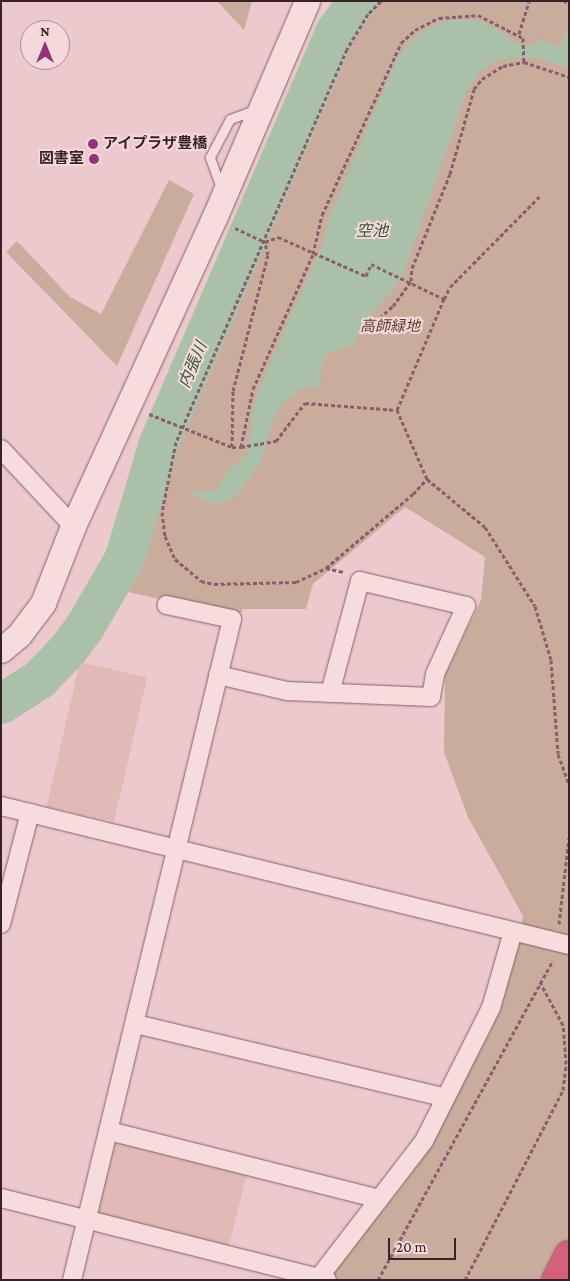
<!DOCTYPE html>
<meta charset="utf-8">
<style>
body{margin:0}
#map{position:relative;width:570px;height:1281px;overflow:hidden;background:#ecc9cc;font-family:"Crimson Pro","Noto Sans JP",serif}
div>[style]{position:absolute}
.farmland>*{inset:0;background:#e1b9b7;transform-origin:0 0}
.green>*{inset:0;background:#caac9d}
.water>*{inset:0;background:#abc0a9}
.river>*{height:40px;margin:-20px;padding:0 20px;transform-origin:20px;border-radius:20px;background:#abc0a9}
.path>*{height:3px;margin-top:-1.5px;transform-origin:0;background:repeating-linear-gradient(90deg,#875f69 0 4px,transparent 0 6.5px)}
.roads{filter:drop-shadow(0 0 1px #875f69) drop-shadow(0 0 1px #875f69)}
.lane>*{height:9px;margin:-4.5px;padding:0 4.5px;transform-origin:4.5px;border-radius:4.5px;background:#f7dcde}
.street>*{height:18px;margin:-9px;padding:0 9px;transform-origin:9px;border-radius:9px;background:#f7dcde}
.secondary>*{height:25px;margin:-12.5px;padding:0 12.5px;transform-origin:12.5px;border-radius:12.5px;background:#f7dcde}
.highway>*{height:28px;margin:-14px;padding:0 14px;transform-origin:14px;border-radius:14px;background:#d4607b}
.dots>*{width:14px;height:14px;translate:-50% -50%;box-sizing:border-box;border:2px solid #f4d8da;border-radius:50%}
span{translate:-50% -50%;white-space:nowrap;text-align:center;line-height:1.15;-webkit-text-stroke:4px #f4d8da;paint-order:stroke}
.poi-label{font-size:15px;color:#392128;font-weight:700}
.left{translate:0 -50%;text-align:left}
.right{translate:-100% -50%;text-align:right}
.park-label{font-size:15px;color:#543d29;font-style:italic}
.water-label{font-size:16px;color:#325737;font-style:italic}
.frame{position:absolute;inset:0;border:2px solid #392128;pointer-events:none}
.north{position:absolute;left:20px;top:20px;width:50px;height:50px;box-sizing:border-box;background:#f4d8da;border:1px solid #a98f93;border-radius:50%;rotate:0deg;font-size:14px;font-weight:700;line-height:20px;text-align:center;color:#392128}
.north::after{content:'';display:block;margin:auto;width:18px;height:22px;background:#92337f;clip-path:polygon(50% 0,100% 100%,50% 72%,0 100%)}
.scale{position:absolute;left:388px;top:1238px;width:68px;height:22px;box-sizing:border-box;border:2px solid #392128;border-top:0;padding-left:6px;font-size:15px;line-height:18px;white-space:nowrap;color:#392128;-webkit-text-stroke:4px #f4d8da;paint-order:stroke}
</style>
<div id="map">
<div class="farmland">
<div style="left:80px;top:662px;width:69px;height:148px;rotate:13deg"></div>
<div style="left:112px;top:1140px;width:139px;height:76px;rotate:14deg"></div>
</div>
<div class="green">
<div style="clip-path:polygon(217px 1px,252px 1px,244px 30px)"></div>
<div style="clip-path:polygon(339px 1px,569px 1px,569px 1280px,324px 1280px,400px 1189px,427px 1147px,491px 1030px,521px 929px,523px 916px,468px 817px,444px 752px,445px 675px,481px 600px,485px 557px,405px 507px,313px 584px,306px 609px,243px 609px,238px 616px,128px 592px,172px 439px,148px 428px)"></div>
<div style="clip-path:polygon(169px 180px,194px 194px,117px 366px,6px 252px,17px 241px,70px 297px,101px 314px)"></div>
</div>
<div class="water">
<div style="clip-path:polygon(463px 19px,478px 20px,503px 32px,514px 43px,537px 46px,537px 38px,561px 47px,569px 21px,569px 68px,536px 58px,514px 58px,495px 61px,478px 74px,467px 91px,405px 269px,397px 285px,359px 328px,356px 344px,329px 353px,322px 362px,320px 386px,298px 390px,282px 405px,276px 413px,260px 464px,234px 498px,214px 504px,189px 492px,218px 490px,230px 468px,247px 455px,256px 395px,325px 239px,329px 219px,396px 60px,410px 41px,425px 30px,442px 22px)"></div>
</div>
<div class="river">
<div style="left:1px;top:704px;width:45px;rotate:-32.3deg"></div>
<div style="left:39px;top:680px;width:40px;rotate:-46deg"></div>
<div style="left:67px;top:651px;width:30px;rotate:-53deg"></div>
<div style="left:85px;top:627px;width:80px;rotate:-59.9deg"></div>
<div style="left:125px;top:558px;width:117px;rotate:-73.6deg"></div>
<div style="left:158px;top:446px;width:452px;rotate:-66.8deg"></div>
<div style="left:336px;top:31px;width:37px;rotate:-54deg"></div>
</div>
<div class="path">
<div style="left:381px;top:1px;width:18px;rotate:135deg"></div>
<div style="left:368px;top:14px;width:41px;rotate:121deg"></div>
<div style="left:347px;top:49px;width:429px;rotate:113.5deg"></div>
<div style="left:176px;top:442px;width:71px;rotate:101.3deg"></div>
<div style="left:162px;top:512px;width:24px;rotate:83deg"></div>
<div style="left:165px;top:536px;width:25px;rotate:67deg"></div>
<div style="left:175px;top:559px;width:34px;rotate:40deg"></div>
<div style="left:201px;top:581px;width:13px;rotate:13deg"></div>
<div style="left:214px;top:584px;width:82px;rotate:-1.4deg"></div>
<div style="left:296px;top:582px;width:33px;rotate:-25deg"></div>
<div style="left:326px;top:568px;width:114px;rotate:-40.4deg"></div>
<div style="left:413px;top:494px;width:21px;rotate:-47deg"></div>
<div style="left:427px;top:479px;width:75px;rotate:-113.5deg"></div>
<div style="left:397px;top:410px;width:121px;rotate:-67.1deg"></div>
<div style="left:444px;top:299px;width:13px;rotate:-63deg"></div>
<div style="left:450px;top:287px;width:129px;rotate:-45.3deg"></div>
<div style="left:564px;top:1px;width:3px;rotate:18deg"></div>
<div style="left:519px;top:34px;width:34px;rotate:-73deg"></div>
<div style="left:235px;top:228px;width:33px;rotate:25deg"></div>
<div style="left:265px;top:242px;width:14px;rotate:-21deg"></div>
<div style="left:278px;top:237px;width:96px;rotate:23.9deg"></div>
<div style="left:366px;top:276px;width:13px;rotate:-67deg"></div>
<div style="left:371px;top:264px;width:81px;rotate:25.6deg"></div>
<div style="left:365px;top:331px;width:38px;rotate:-42deg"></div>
<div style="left:393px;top:306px;width:31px;rotate:-54deg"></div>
<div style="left:411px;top:281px;width:13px;rotate:-86deg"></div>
<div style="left:412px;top:268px;width:101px;rotate:-68deg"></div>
<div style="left:450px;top:174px;width:88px;rotate:-74.2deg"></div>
<div style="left:474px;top:89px;width:13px;rotate:-51deg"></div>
<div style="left:482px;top:79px;width:25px;rotate:-32deg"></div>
<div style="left:503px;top:66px;width:21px;rotate:-11deg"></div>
<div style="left:524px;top:62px;width:47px;rotate:18.4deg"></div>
<div style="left:149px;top:414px;width:89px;rotate:21.7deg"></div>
<div style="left:232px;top:447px;width:9px"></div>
<div style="left:241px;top:447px;width:36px;rotate:-10deg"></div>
<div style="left:276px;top:441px;width:48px;rotate:-52.7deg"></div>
<div style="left:305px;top:403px;width:92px;rotate:4.4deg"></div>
<div style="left:232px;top:447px;width:56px;rotate:-89deg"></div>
<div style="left:233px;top:391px;width:140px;rotate:-75.6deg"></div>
<div style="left:268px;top:255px;width:12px;rotate:-104deg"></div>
<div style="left:241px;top:447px;width:59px;rotate:-78.3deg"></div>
<div style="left:253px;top:389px;width:148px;rotate:-66deg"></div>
<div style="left:313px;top:254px;width:40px;rotate:-77deg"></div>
<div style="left:322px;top:215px;width:189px;rotate:-65.3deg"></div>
<div style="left:401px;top:43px;width:19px;rotate:-43deg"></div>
<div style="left:415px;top:30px;width:27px;rotate:-27deg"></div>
<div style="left:439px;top:18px;width:39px;rotate:-4deg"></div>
<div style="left:478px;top:15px;width:51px;rotate:27.1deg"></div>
<div style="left:523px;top:38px;width:24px;rotate:88deg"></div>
<div style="left:427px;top:479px;width:75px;rotate:39.6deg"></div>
<div style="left:485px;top:527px;width:93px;rotate:57.7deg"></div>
<div style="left:535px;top:606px;width:56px;rotate:73.5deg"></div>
<div style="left:551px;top:660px;width:94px;rotate:85.7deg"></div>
<div style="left:558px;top:754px;width:33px;rotate:70deg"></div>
<div style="left:326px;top:568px;width:18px;rotate:13deg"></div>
<div style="left:559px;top:924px;width:87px;rotate:-83.4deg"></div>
<div style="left:378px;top:1280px;width:364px;rotate:-61.3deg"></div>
<div style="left:465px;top:1280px;width:214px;rotate:-62.7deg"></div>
<div style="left:563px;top:1090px;width:26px;rotate:-83deg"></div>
<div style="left:566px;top:1064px;width:39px;rotate:-94deg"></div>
<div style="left:563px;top:1025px;width:47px;rotate:-118.2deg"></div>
</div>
<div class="roads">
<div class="lane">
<div style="left:221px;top:188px;width:33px;rotate:-110deg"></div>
<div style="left:210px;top:157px;width:43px;rotate:-62.2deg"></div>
<div style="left:230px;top:119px;width:27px;rotate:-20deg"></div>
</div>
<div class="street">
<div style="left:1px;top:449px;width:105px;rotate:46.9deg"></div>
<div style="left:218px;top:675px;width:71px;rotate:13.1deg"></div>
<div style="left:287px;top:691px;width:144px;rotate:2.4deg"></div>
<div style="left:431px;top:697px;width:23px;rotate:-80deg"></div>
<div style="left:435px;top:674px;width:75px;rotate:-65.5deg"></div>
<div style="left:466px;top:606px;width:109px;rotate:-166.7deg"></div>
<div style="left:360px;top:581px;width:116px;rotate:105deg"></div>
<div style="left:1px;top:806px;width:585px;rotate:13.75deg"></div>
<div style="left:1px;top:924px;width:115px;rotate:-75.4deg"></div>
<div style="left:136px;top:1024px;width:316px;rotate:13.4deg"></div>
<div style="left:109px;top:1131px;width:279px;rotate:14.1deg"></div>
<div style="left:1px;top:1198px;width:336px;rotate:14.1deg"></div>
<div style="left:72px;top:1280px;width:680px;rotate:-76.39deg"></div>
<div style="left:232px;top:619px;width:67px;rotate:-168deg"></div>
<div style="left:317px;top:1280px;width:175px;rotate:-52.4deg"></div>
<div style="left:424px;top:1141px;width:149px;rotate:-63.3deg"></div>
<div style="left:491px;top:1008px;width:79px;rotate:-73.9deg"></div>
</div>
<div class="secondary">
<div style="left:1px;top:650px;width:23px;rotate:-40deg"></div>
<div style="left:19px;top:635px;width:40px;rotate:-53deg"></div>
<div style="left:43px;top:603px;width:83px;rotate:-68.7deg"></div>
<div style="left:73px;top:526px;width:341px;rotate:-65.4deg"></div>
<div style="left:215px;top:216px;width:234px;rotate:-66.8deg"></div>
</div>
<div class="highway">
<div style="left:556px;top:1280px;width:28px;rotate:-63deg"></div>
</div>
</div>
<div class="dots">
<div style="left:93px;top:144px;background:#92337f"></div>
<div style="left:94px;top:159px;background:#92337f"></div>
</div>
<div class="poi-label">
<span class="left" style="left:103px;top:144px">アイプラザ豊橋</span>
<span class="right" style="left:84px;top:159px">図書室</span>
</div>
<div class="park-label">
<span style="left:390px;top:327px">高師緑地</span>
</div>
<div class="water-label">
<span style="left:372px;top:231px">空池</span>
<span style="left:193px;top:365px;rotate:-67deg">内張川</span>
</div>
<div class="frame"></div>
<div class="north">N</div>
<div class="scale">20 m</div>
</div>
